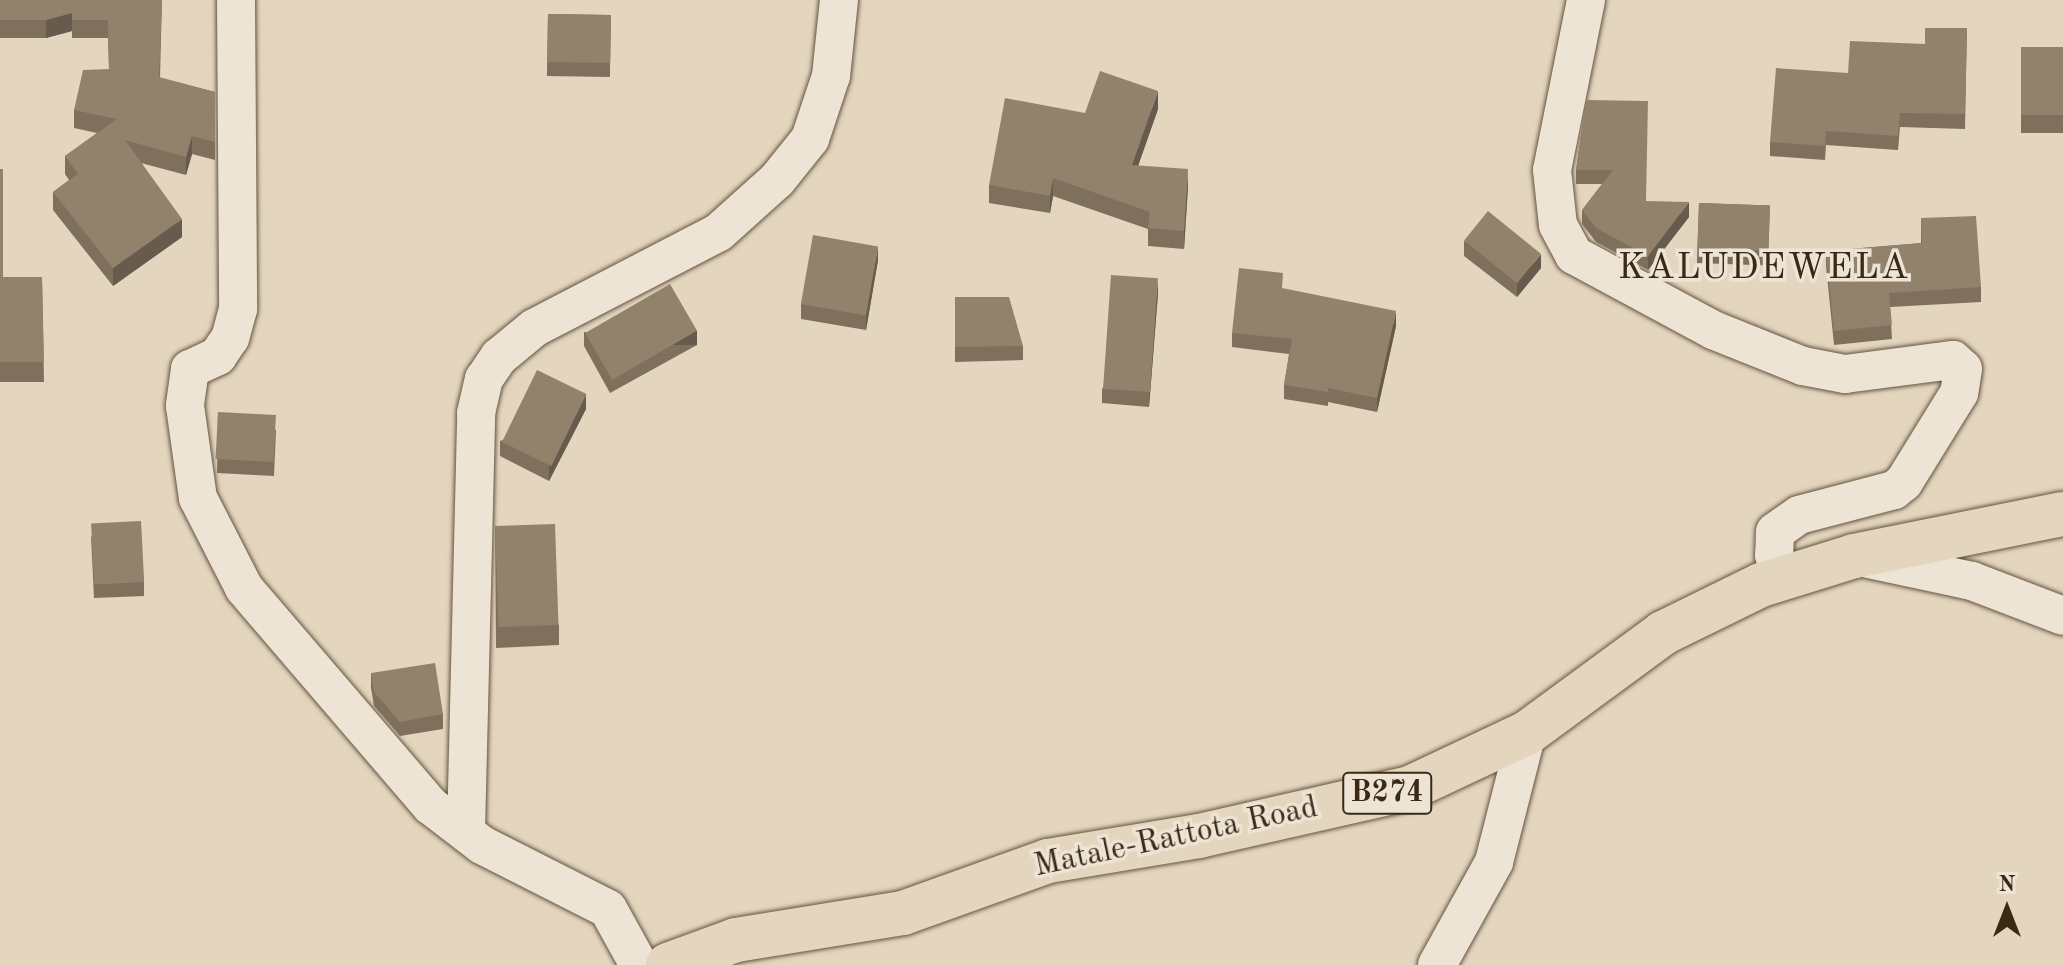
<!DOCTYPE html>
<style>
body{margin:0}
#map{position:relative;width:2063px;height:965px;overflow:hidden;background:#e4d5be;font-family:"Old Standard TT",serif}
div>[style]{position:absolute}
.roads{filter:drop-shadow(0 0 2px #64543e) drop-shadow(0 0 2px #64543e)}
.street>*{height:38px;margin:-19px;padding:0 19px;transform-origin:19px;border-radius:19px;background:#ede4d5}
.primary>*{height:44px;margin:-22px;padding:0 22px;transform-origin:22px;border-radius:22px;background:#e4d5be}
.wall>*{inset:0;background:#7e705d;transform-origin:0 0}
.shaded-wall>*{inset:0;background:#665b4c;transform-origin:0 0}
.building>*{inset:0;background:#92826c;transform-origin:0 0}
span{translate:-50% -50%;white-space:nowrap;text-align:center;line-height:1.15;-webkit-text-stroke:7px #ede4d5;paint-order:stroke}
.shield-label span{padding:2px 6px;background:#ede4d5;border:2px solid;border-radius:6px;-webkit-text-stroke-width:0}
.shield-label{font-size:30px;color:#3a2914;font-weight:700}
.street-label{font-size:32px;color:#3a2914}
.quarter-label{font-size:36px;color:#3a2914;letter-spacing:2px}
.north{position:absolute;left:1967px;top:869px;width:80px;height:80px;-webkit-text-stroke:6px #ede4d5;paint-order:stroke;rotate:0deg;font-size:22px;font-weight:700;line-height:32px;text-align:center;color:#3a2914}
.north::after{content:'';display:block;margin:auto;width:28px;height:36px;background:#3a2914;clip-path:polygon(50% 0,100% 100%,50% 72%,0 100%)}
</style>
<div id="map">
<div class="roads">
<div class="street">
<div style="left:236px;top:0;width:309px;rotate:89.6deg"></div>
<div style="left:238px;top:309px;width:30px;rotate:105deg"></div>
<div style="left:230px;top:338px;width:22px;rotate:124deg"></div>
<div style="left:218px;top:356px;width:31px;rotate:155deg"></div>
<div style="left:190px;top:369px;width:37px;rotate:98deg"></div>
<div style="left:185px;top:406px;width:93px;rotate:82deg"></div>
<div style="left:198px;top:498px;width:101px;rotate:62.9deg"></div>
<div style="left:244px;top:588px;width:287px;rotate:49.4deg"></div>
<div style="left:431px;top:806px;width:64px;rotate:37.4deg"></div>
<div style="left:482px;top:845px;width:141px;rotate:26.9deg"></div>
<div style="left:608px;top:909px;width:64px;rotate:61deg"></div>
<div style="left:1586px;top:0;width:173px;rotate:101.3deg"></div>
<div style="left:1552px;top:170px;width:55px;rotate:83.8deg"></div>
<div style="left:1558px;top:225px;width:34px;rotate:62deg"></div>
<div style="left:1574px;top:255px;width:158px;rotate:28.3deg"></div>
<div style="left:1713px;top:330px;width:97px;rotate:21.8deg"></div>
<div style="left:1803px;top:366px;width:43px;rotate:10.8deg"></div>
<div style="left:1845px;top:374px;width:109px;rotate:-7.4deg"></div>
<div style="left:1953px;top:360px;width:13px;rotate:42deg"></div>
<div style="left:1963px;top:369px;width:24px;rotate:99deg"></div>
<div style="left:1959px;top:393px;width:105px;rotate:121.7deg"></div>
<div style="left:1904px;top:482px;width:13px;rotate:141deg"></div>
<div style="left:1894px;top:490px;width:98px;rotate:165.3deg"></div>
<div style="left:1799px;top:515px;width:29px;rotate:145deg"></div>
<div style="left:1775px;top:532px;width:23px;rotate:92deg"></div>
<div style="left:1774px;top:555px;width:26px;rotate:67deg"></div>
<div style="left:1859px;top:557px;width:116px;rotate:12deg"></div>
<div style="left:1972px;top:581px;width:97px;rotate:21deg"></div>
<div style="left:466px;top:832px;width:419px;rotate:-88.6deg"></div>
<div style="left:476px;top:413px;width:35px;rotate:-77deg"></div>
<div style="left:484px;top:379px;width:27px;rotate:-56deg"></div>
<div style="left:499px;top:357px;width:45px;rotate:-39.6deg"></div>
<div style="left:534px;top:328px;width:208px;rotate:-27.4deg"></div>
<div style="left:719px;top:232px;width:78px;rotate:-41.9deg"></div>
<div style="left:777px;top:180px;width:53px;rotate:-51.2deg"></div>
<div style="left:810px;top:139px;width:66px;rotate:-71.6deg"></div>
<div style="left:831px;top:76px;width:76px;rotate:-84deg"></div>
<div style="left:1437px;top:965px;width:118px;rotate:-61deg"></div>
<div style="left:1494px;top:862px;width:133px;rotate:-75.7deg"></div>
</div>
<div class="primary">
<div style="left:668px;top:965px;width:72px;rotate:-20.2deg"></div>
<div style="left:736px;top:940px;width:169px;rotate:-9.2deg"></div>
<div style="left:903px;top:913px;width:154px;rotate:-19.7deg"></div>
<div style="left:1048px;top:861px;width:153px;rotate:-9.4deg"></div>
<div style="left:1199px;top:836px;width:216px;rotate:-12.8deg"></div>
<div style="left:1410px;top:788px;width:129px;rotate:-25.2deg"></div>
<div style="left:1527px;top:733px;width:169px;rotate:-36.3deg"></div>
<div style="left:1663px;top:633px;width:109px;rotate:-26.1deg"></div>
<div style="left:1761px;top:585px;width:97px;rotate:-17.3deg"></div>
<div style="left:1854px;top:556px;width:213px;rotate:-11.4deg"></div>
</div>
</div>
<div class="wall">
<div style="clip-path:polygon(0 0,162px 0,160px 78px,215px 92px,215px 160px,192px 154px,186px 175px,141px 163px,182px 237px,113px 286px,53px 210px,53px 192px,69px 180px,65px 174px,65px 156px,97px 133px,74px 128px,74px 110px,109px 69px,108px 38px,72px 38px,72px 31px,46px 38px,0 38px)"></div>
<div style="left:548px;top:14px;width:63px;height:62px;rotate:1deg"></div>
<div style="clip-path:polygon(1967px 28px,1965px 129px,1900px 127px,1898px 150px,1826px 145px,1825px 160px,1770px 156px,1770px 142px,1848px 73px)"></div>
<div style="left:2063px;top:47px;width:86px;height:42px;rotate:90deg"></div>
<div style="clip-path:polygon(1586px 100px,1646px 201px,1689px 217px,1648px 270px,1596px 242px,1582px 224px,1582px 210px,1602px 184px,1576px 184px,1576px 170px)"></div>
<div style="clip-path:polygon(1158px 109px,1138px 166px,1188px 186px,1184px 249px,1148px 246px,1148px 229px,1053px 196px,1050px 213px,989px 203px,989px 185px,1085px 113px)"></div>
<div style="clip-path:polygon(0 169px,3px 277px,42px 277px,44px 382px,0 382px)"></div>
<div style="left:1699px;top:203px;width:71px;height:60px;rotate:2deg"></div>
<div style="clip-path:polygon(1921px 218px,1981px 287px,1981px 302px,1890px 307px,1892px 339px,1834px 345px,1826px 266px,1826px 251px,1921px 243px)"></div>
<div style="clip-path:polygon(1464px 241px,1541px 268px,1517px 297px,1464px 256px)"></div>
<div style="clip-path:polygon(878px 260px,866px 330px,801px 319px,801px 304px)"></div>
<div style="clip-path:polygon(1283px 289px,1396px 326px,1377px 412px,1328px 402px,1328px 406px,1284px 399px,1284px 385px,1289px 354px,1232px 347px,1232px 333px)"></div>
<div style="clip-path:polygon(1158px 293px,1149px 407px,1102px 403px,1102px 389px)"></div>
<div style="clip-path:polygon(955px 297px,1023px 346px,1023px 360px,955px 362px)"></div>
<div style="clip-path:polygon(584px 332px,697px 345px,610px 393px,584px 346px)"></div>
<div style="clip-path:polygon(586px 409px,549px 481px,500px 456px,500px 441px)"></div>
<div style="clip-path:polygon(218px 412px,276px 430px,274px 476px,217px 473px)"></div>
<div style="clip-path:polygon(495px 526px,559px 625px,559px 645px,496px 648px)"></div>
<div style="clip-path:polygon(91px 536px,144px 582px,144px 596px,94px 598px)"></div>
<div style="clip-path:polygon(371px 673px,443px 714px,443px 729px,400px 736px,374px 706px,371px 688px)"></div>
</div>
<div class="shaded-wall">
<div style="clip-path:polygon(72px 13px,72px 31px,46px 38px,46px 20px)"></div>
<div style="clip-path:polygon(1158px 91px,1158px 109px,1132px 183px,1132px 165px)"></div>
<div style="clip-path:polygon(192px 136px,192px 154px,186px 175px,186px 157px)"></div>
<div style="clip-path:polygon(1188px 169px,1188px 186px,1184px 249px,1184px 231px)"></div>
<div style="clip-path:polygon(1053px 178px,1053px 196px,1050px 213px,1050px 196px)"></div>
<div style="clip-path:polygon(1689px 202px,1689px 217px,1648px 270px,1648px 256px)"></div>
<div style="clip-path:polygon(182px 219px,182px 237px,113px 286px,113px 268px)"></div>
<div style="clip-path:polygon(878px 246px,878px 260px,866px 330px,866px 316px)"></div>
<div style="clip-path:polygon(1541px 254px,1541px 268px,1517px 297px,1517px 283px)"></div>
<div style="clip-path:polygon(1158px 278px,1158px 293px,1149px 407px,1149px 393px)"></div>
<div style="clip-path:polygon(1396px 311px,1396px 326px,1377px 412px,1377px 398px)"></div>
<div style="left:697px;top:331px;width:14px;height:99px;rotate:90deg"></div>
<div style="clip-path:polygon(586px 394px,586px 409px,549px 481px,549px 467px)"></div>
</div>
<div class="building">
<div style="clip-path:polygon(0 0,162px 0,159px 77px,215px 92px,215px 142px,192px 136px,186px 157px,125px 140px,182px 219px,113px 268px,53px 192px,78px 174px,65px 156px,117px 119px,74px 110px,83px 70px,109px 69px,108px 20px,72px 20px,72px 13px,46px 20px,0 20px)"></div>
<div style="left:548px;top:14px;width:63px;height:48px;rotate:1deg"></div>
<div style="clip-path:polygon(1925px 28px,1967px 28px,1965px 114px,1900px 113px,1898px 136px,1826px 131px,1825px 146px,1770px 142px,1776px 68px,1848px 73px,1850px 41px,1925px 44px)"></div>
<div style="left:2063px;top:47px;width:68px;height:42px;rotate:90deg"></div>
<div style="clip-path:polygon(1100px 71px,1158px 91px,1132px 165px,1188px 169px,1184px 231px,1148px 228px,1150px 212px,1053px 178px,1050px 196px,989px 185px,1005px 98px,1085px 113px)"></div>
<div style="clip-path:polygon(1586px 100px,1648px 101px,1646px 201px,1689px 202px,1648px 256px,1596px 228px,1582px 210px,1613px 170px,1576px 170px)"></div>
<div style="clip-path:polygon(0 169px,3px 169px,3px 277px,42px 277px,44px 362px,0 362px)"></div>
<div style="left:1699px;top:203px;width:71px;height:45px;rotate:2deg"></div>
<div style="left:1488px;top:211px;width:68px;height:38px;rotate:39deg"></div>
<div style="clip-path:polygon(1976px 216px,1981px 287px,1889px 293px,1892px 325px,1834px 331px,1826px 251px,1922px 243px,1921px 218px)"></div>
<div style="left:813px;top:235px;width:66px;height:70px;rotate:10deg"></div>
<div style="clip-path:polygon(1239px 268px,1283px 273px,1282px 288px,1396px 311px,1377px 398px,1328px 388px,1328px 392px,1284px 385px,1292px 339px,1232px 333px)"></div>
<div style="left:1111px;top:275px;width:47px;height:114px;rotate:4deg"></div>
<div style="left:670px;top:284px;width:54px;height:98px;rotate:60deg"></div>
<div style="clip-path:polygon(955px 297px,1009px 297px,1023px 346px,955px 347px)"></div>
<div style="left:537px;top:370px;width:55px;height:80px;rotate:26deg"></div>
<div style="left:218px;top:412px;width:58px;height:47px;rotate:3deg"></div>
<div style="left:141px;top:521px;width:61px;height:50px;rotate:87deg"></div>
<div style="left:555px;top:524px;width:101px;height:60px;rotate:88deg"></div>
<div style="clip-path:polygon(435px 663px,443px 714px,400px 722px,374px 692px,371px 673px)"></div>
</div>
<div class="shield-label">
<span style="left:1387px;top:793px">B274</span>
</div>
<div class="street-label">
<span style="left:1176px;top:838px;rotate:-12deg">Matale-Rattota Road</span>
</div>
<div class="quarter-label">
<span style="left:1764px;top:270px">KALUDEWELA</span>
</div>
<div class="north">N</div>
</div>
